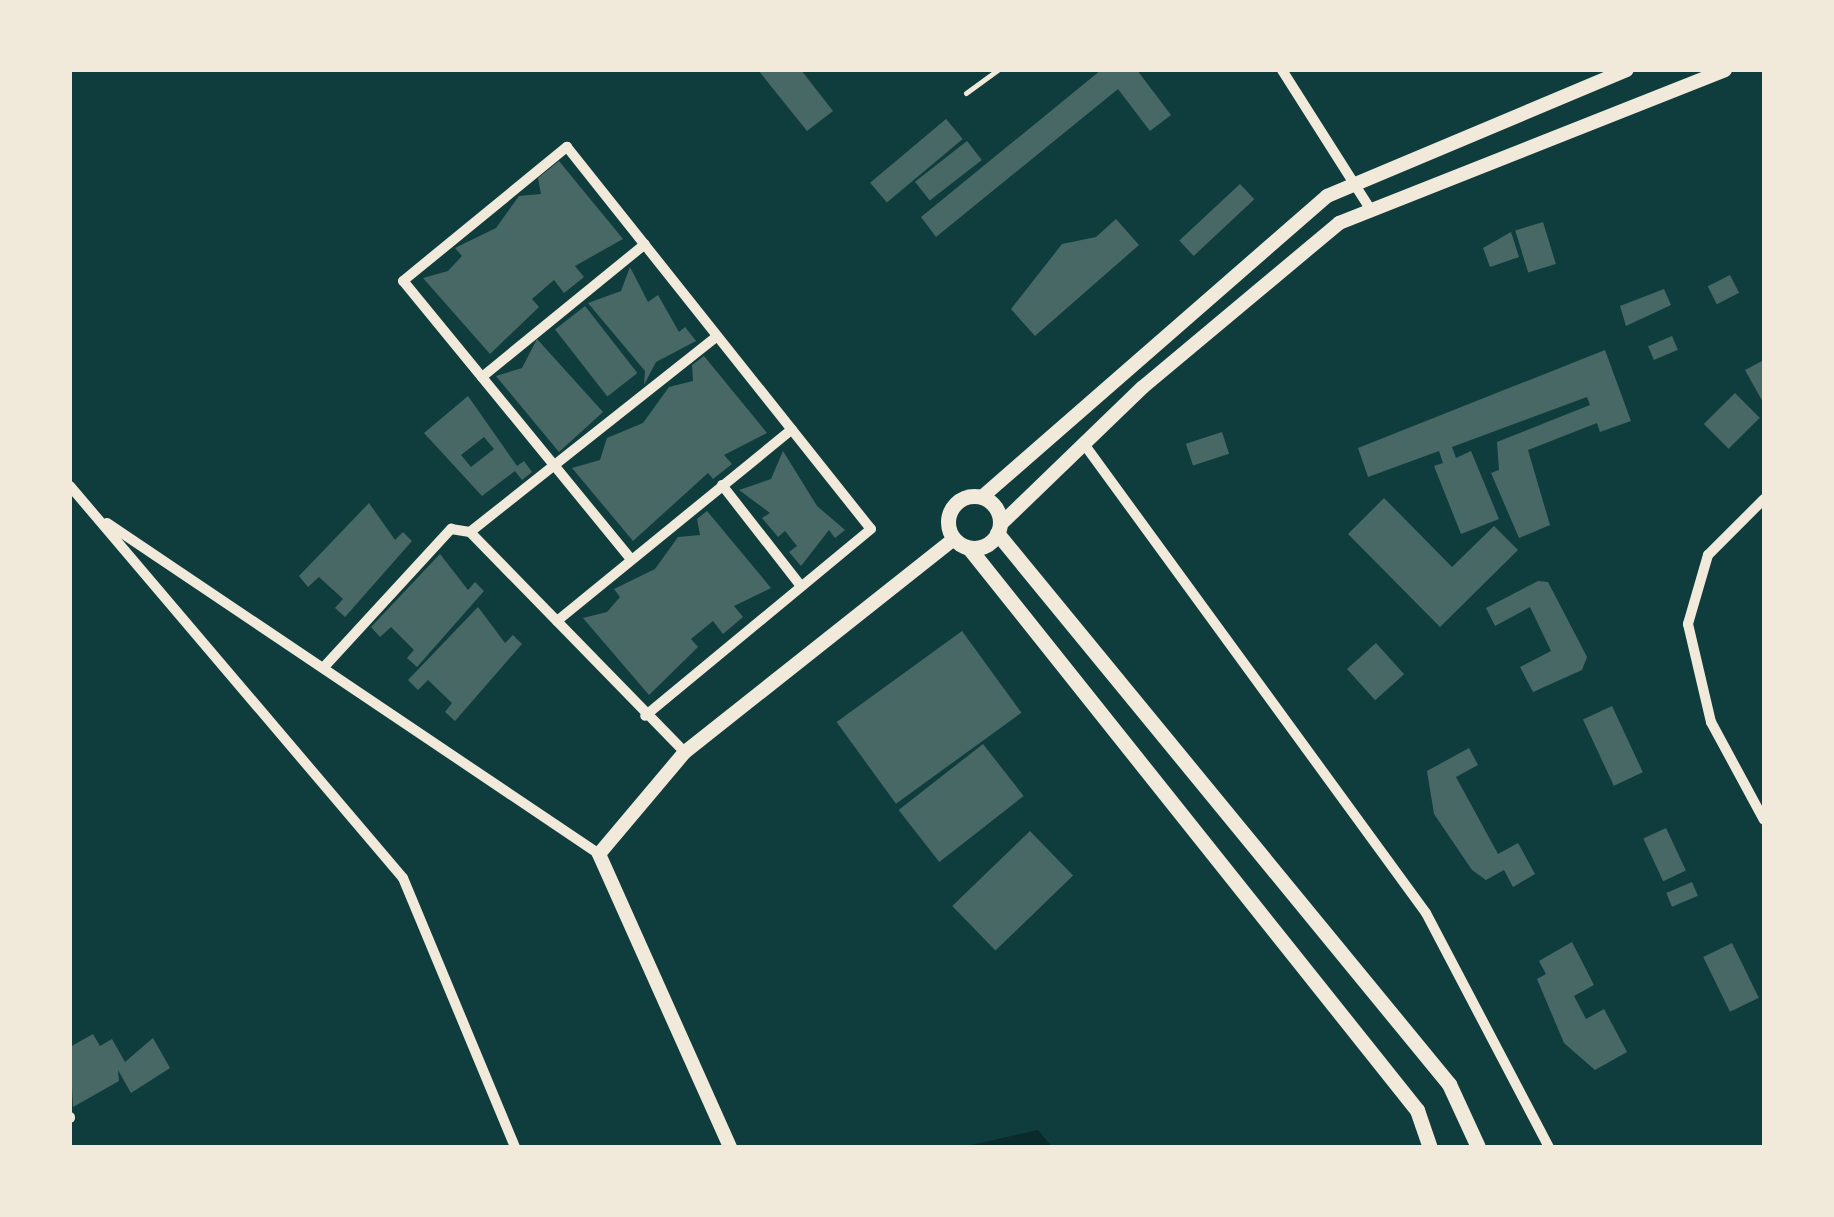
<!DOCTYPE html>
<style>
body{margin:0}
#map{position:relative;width:1834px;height:1217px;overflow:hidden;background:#0f3d3e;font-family:"Archivo Narrow",sans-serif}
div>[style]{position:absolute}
.water>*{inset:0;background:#0a2a2b}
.building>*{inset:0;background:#486865;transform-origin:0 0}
.service>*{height:5px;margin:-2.5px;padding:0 2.5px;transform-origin:2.5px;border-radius:2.5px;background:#f1e9da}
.minor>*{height:10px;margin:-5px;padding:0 5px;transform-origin:5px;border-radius:5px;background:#f1e9da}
.tertiary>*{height:14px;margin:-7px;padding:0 7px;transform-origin:7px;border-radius:7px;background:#f1e9da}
.secondary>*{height:15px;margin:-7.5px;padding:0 7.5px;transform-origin:7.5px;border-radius:7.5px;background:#f1e9da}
.secondary>.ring{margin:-7.5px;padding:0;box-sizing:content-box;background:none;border:15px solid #f1e9da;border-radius:50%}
span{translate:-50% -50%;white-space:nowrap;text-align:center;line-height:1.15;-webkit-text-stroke:9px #f1e9da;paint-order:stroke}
.frame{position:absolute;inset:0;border:72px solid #f1e9da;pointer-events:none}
</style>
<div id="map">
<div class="water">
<div style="clip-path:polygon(1038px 1130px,1052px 1147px,962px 1147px)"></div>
</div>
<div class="building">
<div style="clip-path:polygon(758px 70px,801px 70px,833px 111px,807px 131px)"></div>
<div style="clip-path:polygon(1101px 70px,1137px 70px,1171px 115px,1150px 131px,1118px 89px,936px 237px,921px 217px)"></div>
<div style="left:946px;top:119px;width:26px;height:99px;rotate:50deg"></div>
<div style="left:967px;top:141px;width:24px;height:66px;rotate:52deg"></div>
<div style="clip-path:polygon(559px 161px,623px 239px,575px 266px,584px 277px,564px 293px,554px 280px,532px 299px,539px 307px,490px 354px,423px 278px,448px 271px,462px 256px,455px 248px,496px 228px,519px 196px,541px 194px,538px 178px)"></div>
<div style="left:1240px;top:184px;width:21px;height:83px;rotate:47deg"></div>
<div style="clip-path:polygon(1116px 219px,1139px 245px,1035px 336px,1011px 309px,1062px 244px,1096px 237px)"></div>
<div style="left:1543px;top:222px;width:44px;height:29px;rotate:73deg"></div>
<div style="clip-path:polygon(1511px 232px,1519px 257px,1490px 267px,1483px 248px)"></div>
<div style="clip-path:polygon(630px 267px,648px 302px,658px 295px,679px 332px,685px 327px,696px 341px,656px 362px,644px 385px,645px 371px,588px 303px,621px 291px)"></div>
<div style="left:1730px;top:275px;width:20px;height:25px;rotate:63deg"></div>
<div style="clip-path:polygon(1664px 289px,1671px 305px,1626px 326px,1620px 306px)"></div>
<div style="left:585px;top:306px;width:85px;height:38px;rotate:52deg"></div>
<div style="left:1672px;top:336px;width:15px;height:26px;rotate:67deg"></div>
<div style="clip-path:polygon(537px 339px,603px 412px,559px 452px,496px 376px,522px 368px)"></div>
<div style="clip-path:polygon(1605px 350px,1631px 421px,1600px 432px,1597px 423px,1528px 450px,1550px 525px,1519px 538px,1491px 473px,1499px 470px,1497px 442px,1590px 405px,1587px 397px,1452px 447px,1456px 458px,1471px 451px,1499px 519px,1461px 534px,1434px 466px,1443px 463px,1439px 451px,1368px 477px,1358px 448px)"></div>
<div style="clip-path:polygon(704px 356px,767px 433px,724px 455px,732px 464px,713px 479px,708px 473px,633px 541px,572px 468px,600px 460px,607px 438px,643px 423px,669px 387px,693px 381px,692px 365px)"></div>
<div style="clip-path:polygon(1764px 360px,1764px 404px,1745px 370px)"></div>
<div style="left:1735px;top:393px;width:35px;height:44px;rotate:45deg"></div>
<div style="clip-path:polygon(evenodd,468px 396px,517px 466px,524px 461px,532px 472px,522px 480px,515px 471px,482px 496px,424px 433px,468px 396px,484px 437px,494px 449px,471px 467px,461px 455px,484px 437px)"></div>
<div style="left:1222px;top:432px;width:23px;height:38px;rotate:72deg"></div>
<div style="clip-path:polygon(783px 451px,817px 506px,845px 530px,835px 538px,829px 530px,801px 566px,789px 552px,797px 546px,785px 531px,778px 537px,762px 518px,770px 513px,739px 490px,771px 479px)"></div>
<div style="clip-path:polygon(1384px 498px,1452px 567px,1494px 526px,1518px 550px,1440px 627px,1348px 534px)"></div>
<div style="clip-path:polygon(369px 503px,395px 540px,403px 532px,412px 541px,345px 617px,335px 608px,343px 599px,319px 577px,308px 587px,299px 576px)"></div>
<div style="clip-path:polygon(707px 511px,771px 588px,734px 606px,743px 617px,723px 634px,713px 621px,691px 639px,698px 647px,649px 695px,583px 618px,607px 612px,620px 597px,614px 589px,655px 569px,678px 537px,700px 535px,697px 519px)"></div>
<div style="clip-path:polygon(440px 554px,468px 590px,475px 582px,484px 591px,417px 667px,407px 658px,414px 650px,391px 627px,380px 637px,371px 627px)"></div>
<div style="clip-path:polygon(1538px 581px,1548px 582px,1587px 657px,1582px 670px,1533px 692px,1520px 667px,1551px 651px,1530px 607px,1495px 626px,1486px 608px)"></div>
<div style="clip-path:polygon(478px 607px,505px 643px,513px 635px,522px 644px,455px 721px,445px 712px,452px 703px,428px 680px,418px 690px,408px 680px)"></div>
<div style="left:962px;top:631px;width:101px;height:155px;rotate:54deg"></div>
<div style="left:1376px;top:643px;width:42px;height:39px;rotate:48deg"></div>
<div style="left:1612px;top:706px;width:73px;height:32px;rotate:65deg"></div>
<div style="left:983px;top:744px;width:66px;height:107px;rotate:52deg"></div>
<div style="clip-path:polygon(1469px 748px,1478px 765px,1456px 777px,1498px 854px,1518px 843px,1535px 874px,1513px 887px,1504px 870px,1486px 880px,1472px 870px,1434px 814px,1427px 771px)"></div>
<div style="left:1666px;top:828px;width:47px;height:25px;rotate:65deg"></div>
<div style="left:1030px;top:831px;width:62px;height:108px;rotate:46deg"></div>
<div style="left:1692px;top:882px;width:15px;height:28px;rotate:67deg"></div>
<div style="clip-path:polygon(1572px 942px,1594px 985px,1574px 996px,1586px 1019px,1604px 1009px,1627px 1052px,1595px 1070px,1564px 1043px,1537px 979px,1546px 974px,1539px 961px)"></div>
<div style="left:1732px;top:943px;width:61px;height:32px;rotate:64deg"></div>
<div style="clip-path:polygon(93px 1034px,100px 1046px,112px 1039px,125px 1062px,153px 1038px,170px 1068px,131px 1093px,118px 1070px,119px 1081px,73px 1107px,70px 1047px)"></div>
</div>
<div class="service">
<div style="left:966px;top:93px;width:39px;rotate:-36deg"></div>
</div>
<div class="minor">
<div style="left:1282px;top:70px;width:162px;rotate:57.6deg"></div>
<div style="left:482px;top:377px;width:210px;rotate:-39.2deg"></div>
<div style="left:1084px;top:444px;width:580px;rotate:53.9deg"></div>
<div style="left:1426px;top:913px;width:264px;rotate:62.3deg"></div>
<div style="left:722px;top:485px;width:128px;rotate:52deg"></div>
<div style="left:70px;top:486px;width:514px;rotate:49.65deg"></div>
<div style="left:403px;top:878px;width:291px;rotate:67.4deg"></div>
<div style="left:1764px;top:499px;width:79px;rotate:135deg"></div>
<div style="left:1708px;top:555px;width:72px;rotate:106.2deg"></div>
<div style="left:1688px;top:624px;width:101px;rotate:76.8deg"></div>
<div style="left:1711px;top:722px;width:111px;rotate:61.6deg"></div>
<div style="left:107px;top:523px;width:593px;rotate:33.93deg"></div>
<div style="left:470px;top:532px;width:315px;rotate:-38.4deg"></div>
<div style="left:630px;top:558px;width:358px;rotate:-129.3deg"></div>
<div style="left:403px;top:281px;width:212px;rotate:-39.3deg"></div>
<div style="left:567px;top:147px;width:488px;rotate:51.5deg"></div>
<div style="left:871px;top:529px;width:293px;rotate:140.4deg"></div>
<div style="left:557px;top:621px;width:303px;rotate:-39.2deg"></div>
<div style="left:324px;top:667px;width:188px;rotate:-47.4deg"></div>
<div style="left:451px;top:529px;width:19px;rotate:9deg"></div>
<div style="left:470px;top:532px;width:308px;rotate:45.7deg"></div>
<div style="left:70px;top:1118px;width:1px;rotate:-90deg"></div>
</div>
<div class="tertiary">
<div style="left:982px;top:497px;width:458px;rotate:-41.1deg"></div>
<div style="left:1327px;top:196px;width:325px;rotate:-22.8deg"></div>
<div style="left:1001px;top:524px;width:197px;rotate:-44deg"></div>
<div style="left:1143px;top:387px;width:256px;rotate:-39.9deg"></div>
<div style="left:1339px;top:223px;width:415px;rotate:-21.6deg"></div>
<div style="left:730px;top:1147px;width:321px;rotate:-114.1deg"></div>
<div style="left:599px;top:854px;width:133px;rotate:-49.9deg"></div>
<div style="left:685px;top:752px;width:343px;rotate:-38.4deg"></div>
</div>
<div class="secondary">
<div class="ring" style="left:948px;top:496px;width:37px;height:37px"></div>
<div style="left:997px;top:533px;width:713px;rotate:50.64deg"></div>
<div style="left:1449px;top:1084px;width:69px;rotate:65.3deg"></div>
<div style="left:969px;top:548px;width:719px;rotate:51.44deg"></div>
<div style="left:1417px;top:1110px;width:39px;rotate:71deg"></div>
</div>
<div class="frame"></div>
</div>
